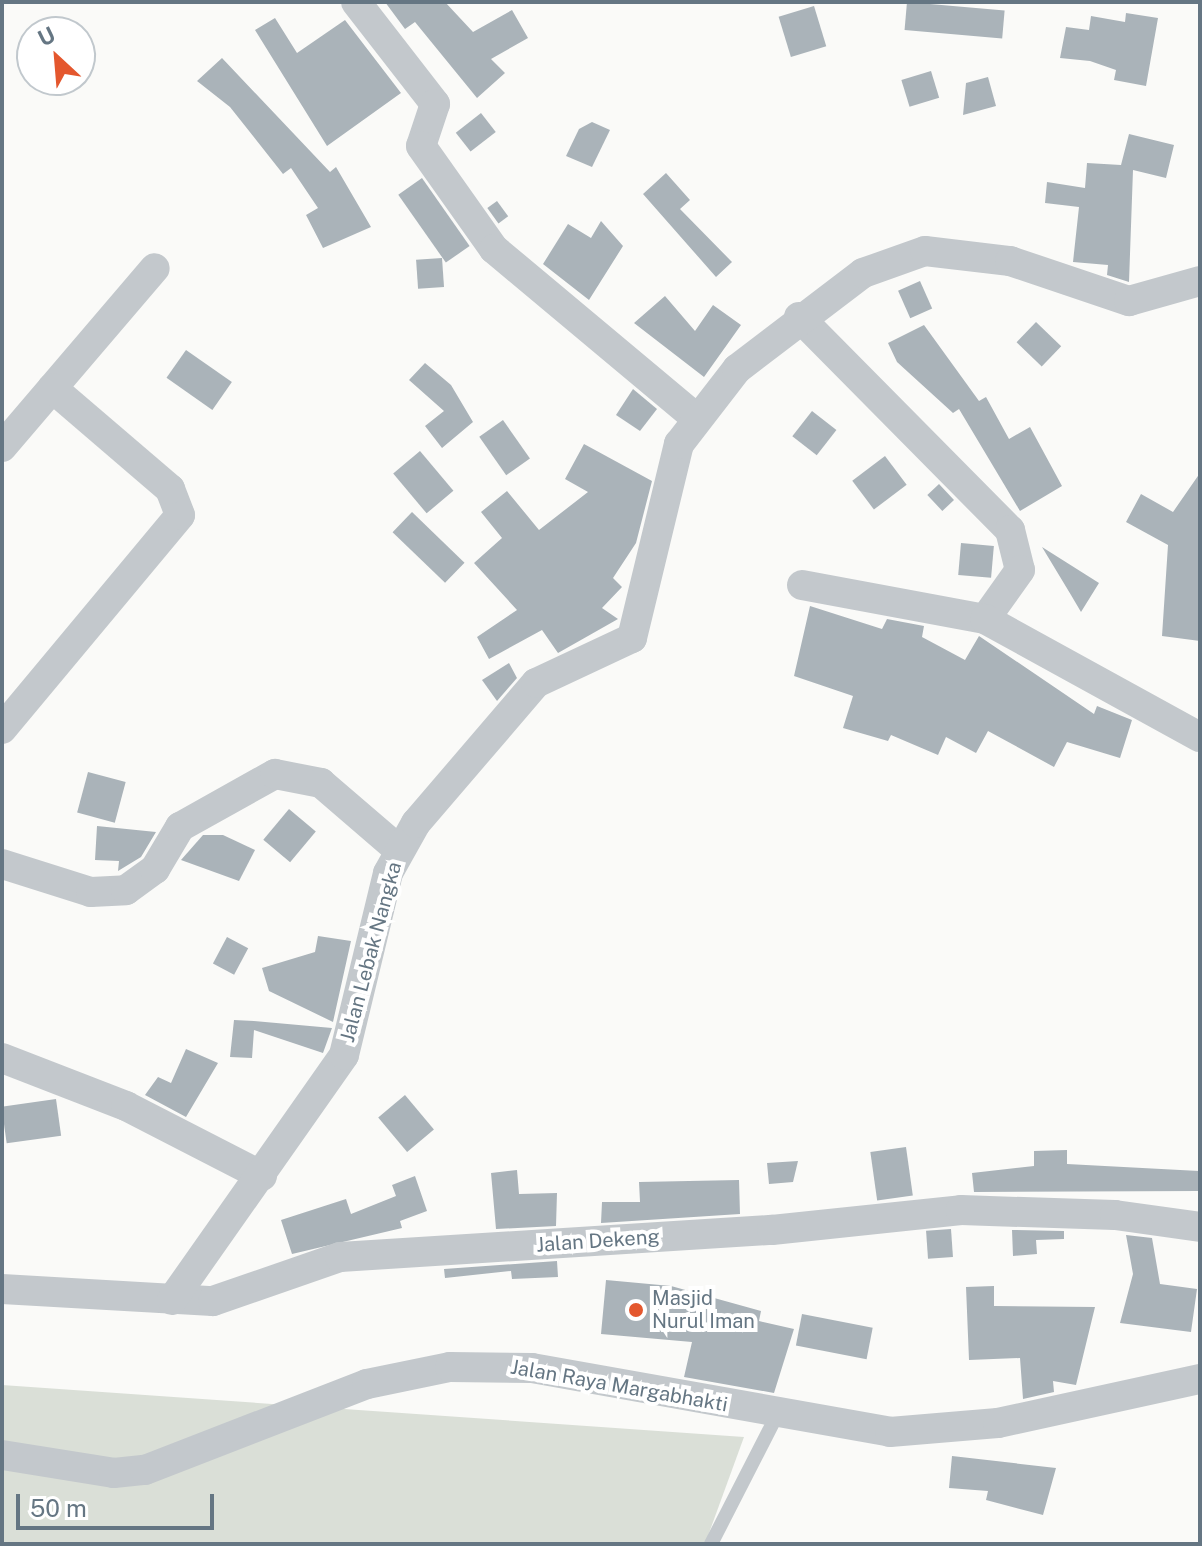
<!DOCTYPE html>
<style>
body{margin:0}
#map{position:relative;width:1202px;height:1546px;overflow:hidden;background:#fafaf8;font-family:"Public Sans",sans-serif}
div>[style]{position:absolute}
.green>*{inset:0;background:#dadfd7}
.building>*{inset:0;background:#aab3b9;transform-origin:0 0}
.service>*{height:14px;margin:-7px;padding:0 7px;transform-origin:7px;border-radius:7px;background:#c3c8cc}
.minor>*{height:30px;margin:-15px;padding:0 15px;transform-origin:15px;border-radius:15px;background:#c3c8cc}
.dots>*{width:22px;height:22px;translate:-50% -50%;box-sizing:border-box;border:4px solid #fff;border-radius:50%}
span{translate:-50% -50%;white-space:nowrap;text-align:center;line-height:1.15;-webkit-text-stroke:8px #fff;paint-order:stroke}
.street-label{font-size:20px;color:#657683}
.poi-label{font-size:20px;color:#657683}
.left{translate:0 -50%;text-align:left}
.frame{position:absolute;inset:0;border:4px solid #657683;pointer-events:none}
.north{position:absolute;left:16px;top:16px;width:80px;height:80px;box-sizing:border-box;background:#fff;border:2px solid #c1c8cd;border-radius:50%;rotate:334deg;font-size:22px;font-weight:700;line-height:32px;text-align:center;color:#657683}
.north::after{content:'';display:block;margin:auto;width:28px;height:36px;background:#e4572e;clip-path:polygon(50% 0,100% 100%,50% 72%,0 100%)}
.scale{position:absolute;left:16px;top:1494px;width:198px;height:36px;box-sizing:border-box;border:4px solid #657683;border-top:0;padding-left:10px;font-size:24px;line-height:28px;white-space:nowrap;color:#657683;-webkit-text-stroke:6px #fff;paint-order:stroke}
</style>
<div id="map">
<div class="green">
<div style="clip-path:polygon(2px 1385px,744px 1437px,705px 1544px,2px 1544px)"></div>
</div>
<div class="building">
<div style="clip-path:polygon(385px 2px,445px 2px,473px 32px,512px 10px,528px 38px,491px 59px,505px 73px,477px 98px,415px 22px,405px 29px)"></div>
<div style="left:907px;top:2px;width:98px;height:28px;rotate:5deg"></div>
<div style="left:814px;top:6px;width:42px;height:37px;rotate:73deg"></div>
<div style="clip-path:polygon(1126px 13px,1158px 18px,1146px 86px,1114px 80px,1116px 70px,1090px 61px,1060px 58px,1066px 27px,1089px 30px,1091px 16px,1125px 22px)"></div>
<div style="clip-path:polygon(275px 18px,297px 53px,345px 20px,401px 93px,327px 146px,255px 30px)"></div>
<div style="clip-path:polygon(222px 58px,330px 172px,336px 167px,371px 227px,323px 248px,306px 215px,318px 208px,291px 168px,283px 174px,230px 107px,197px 81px)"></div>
<div style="left:931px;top:71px;width:28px;height:31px;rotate:73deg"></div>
<div style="clip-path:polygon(988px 77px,996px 106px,963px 115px,966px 83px)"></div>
<div style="left:481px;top:113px;width:24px;height:32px;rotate:52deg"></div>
<div style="clip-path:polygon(592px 122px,610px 130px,592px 167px,566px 156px,579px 129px)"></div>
<div style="clip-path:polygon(1129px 134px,1174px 145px,1166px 178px,1133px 170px,1129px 282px,1107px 275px,1108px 265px,1073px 262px,1079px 207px,1045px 203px,1047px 182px,1085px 188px,1087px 163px,1121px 165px)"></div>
<div style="clip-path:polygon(666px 173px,690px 200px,680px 209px,732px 262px,716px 277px,643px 194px)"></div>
<div style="left:422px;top:178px;width:83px;height:29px;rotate:55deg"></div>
<div style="left:497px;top:201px;width:19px;height:12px;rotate:54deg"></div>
<div style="clip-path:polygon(601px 221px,623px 246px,589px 300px,543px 264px,568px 224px,591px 238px)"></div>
<div style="left:442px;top:258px;width:29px;height:26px;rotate:86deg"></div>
<div style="left:920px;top:281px;width:30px;height:24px;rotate:66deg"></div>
<div style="clip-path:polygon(665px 296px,695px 331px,713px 305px,741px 325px,704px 377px,634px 323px)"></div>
<div style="left:1036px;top:322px;width:35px;height:28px;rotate:44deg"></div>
<div style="clip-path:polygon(924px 325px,979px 401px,986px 397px,1009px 439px,1030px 427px,1062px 486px,1020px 511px,959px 409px,953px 413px,897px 362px,888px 343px)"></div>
<div style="left:186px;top:350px;width:56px;height:34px;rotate:35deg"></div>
<div style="clip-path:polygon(425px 363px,451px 385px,473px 422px,442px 448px,425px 426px,444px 411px,409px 380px)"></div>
<div style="clip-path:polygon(633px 389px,657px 409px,640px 431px,616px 415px)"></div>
<div style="left:812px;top:411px;width:31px;height:32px;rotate:38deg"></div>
<div style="left:503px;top:420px;width:47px;height:29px;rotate:55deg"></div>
<div style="clip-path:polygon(584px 444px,652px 481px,636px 543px,613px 578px,622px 587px,602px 608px,618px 619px,558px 653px,542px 630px,489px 659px,477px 637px,517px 610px,474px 563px,502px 538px,481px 512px,507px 491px,539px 530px,588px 492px,565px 479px)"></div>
<div style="left:420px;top:451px;width:52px;height:35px;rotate:50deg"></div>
<div style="left:885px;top:456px;width:36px;height:41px;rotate:53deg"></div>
<div style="clip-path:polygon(1200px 473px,1200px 641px,1162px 636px,1168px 545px,1126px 522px,1141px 494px,1173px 512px)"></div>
<div style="left:939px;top:484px;width:22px;height:16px;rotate:47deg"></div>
<div style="left:412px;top:512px;width:73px;height:28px;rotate:44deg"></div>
<div style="left:961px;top:543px;width:33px;height:32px;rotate:5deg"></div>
<div style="clip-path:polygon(1042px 547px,1099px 583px,1081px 612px,1071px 595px)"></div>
<div style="clip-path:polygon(810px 606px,882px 629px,887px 619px,924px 626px,922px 637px,965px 660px,979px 636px,1094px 714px,1097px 706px,1132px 720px,1120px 758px,1067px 742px,1054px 767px,988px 731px,976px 753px,946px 737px,938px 755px,891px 735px,888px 741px,843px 728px,853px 696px,794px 676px)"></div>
<div style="clip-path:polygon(509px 663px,517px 678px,497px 701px,482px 680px)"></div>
<div style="left:88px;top:772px;width:39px;height:42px;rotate:15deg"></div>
<div style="left:289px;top:809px;width:35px;height:40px;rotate:40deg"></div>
<div style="clip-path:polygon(97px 826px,156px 832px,141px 857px,118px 871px,119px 861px,95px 860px)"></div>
<div style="clip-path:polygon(203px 835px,223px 835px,255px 850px,239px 881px,181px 860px)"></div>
<div style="clip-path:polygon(318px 936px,351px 941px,333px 1022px,269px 991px,262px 968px,315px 952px)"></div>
<div style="left:227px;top:937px;width:24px;height:30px;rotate:28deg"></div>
<div style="clip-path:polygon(234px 1020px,254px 1021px,332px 1028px,323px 1053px,254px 1030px,252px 1058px,230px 1057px)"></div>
<div style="clip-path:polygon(186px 1049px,218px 1063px,186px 1117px,145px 1095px,158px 1077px,171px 1083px)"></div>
<div style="left:405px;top:1095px;width:45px;height:35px;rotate:50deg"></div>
<div style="left:56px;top:1099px;width:37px;height:55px;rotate:82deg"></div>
<div style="left:906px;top:1147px;width:49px;height:36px;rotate:82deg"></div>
<div style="clip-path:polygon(1067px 1150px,1067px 1164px,1199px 1171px,1198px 1191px,974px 1192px,972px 1173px,1034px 1166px,1034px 1151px)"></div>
<div style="clip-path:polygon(798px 1161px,793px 1182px,769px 1184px,767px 1163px)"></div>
<div style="clip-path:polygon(517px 1170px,519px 1194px,557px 1193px,556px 1226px,496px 1229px,491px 1173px)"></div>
<div style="clip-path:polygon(415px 1176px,427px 1211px,400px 1221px,402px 1228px,292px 1254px,281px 1220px,346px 1199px,351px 1214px,396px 1196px,392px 1185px)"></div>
<div style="clip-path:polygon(739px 1180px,740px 1214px,601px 1223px,602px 1202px,640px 1202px,639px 1182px)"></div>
<div style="left:951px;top:1229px;width:28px;height:25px;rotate:86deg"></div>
<div style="clip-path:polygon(1012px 1230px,1064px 1231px,1064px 1239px,1036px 1240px,1037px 1254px,1013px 1256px)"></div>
<div style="clip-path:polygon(1126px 1235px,1152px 1238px,1160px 1284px,1197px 1289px,1191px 1332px,1120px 1323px,1133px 1274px)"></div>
<div style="clip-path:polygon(557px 1261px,558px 1277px,512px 1279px,511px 1271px,445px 1278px,444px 1269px)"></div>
<div style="clip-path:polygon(606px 1280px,671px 1286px,761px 1311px,759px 1321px,794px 1329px,774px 1393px,684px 1377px,692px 1342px,601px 1334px)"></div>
<div style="clip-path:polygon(994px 1286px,994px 1306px,1095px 1307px,1076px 1385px,1053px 1381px,1054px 1392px,1023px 1399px,1020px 1358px,969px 1360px,966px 1287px)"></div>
<div style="left:802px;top:1314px;width:72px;height:32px;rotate:11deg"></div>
<div style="clip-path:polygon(952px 1456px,1056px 1468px,1043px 1515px,986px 1500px,988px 1491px,949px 1488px)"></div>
</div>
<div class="service">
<div style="left:711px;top:1544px;width:147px;rotate:-62.9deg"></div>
</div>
<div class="minor">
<div style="left:356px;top:2px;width:129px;rotate:52.2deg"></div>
<div style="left:435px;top:104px;width:44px;rotate:108.4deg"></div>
<div style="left:421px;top:146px;width:126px;rotate:54.7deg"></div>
<div style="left:494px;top:249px;width:263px;rotate:39.9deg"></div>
<div style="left:799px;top:317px;width:300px;rotate:45.3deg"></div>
<div style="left:1010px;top:530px;width:41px;rotate:76deg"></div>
<div style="left:1020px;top:570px;width:60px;rotate:125.5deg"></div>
<div style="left:2px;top:447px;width:235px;rotate:-49.5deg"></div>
<div style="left:802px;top:585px;width:186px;rotate:10.5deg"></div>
<div style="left:985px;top:619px;width:245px;rotate:28.8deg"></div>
<div style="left:2px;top:729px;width:278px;rotate:-50.2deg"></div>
<div style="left:180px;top:515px;width:28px;rotate:-111deg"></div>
<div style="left:170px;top:489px;width:155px;rotate:-139.4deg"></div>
<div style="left:2px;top:864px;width:93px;rotate:17.5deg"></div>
<div style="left:91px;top:892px;width:35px;rotate:-3deg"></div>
<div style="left:126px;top:890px;width:36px;rotate:-36deg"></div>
<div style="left:155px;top:869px;width:49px;rotate:-59.2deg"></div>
<div style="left:180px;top:827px;width:109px;rotate:-29.2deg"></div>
<div style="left:275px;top:774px;width:47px;rotate:11.1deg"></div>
<div style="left:321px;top:783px;width:103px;rotate:40.7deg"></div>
<div style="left:2px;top:1058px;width:133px;rotate:21.2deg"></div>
<div style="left:126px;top:1106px;width:153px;rotate:27.2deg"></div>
<div style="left:2px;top:1289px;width:211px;rotate:3.3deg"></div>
<div style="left:213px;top:1301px;width:134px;rotate:-19.1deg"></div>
<div style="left:340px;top:1257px;width:433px;rotate:-3.6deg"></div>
<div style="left:772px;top:1230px;width:190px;rotate:-6deg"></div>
<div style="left:961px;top:1210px;width:154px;rotate:1.9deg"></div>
<div style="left:1115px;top:1215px;width:86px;rotate:8deg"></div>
<div style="left:172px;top:1300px;width:299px;rotate:-54.9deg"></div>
<div style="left:344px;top:1055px;width:187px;rotate:-76.4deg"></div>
<div style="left:388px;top:873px;width:57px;rotate:-60.8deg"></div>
<div style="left:416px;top:823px;width:184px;rotate:-49.4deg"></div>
<div style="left:536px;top:683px;width:106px;rotate:-25.1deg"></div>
<div style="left:632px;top:638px;width:200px;rotate:-76.4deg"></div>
<div style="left:679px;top:444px;width:95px;rotate:-52.3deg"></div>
<div style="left:737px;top:369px;width:158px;rotate:-37.3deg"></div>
<div style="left:863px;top:273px;width:66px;rotate:-19.5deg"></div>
<div style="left:925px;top:251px;width:86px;rotate:6.7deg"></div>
<div style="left:1010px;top:261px;width:126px;rotate:18.6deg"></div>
<div style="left:1129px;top:301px;width:74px;rotate:-15.7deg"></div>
<div style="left:2px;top:1455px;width:113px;rotate:9.1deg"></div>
<div style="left:114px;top:1473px;width:31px;rotate:-6deg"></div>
<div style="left:145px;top:1470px;width:238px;rotate:-21.2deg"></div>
<div style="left:367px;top:1384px;width:85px;rotate:-11.6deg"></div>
<div style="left:450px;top:1367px;width:82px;rotate:0.7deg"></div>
<div style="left:532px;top:1368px;width:364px;rotate:10.1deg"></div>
<div style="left:890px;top:1432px;width:108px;rotate:-4.8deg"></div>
<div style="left:998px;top:1423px;width:207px;rotate:-12.3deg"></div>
</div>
<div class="dots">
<div style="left:636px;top:1310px;background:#e4572e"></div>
</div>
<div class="street-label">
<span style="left:371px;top:952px;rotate:-75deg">Jalan Lebak Nangka</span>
<span style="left:598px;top:1241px;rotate:-4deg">Jalan Dekeng</span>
<span style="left:619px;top:1386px;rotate:10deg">Jalan Raya Margabhakti</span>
</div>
<div class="poi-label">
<span class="left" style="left:652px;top:1310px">Masjid<br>Nurul Iman</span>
</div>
<div class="frame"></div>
<div class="north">U</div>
<div class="scale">50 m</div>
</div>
